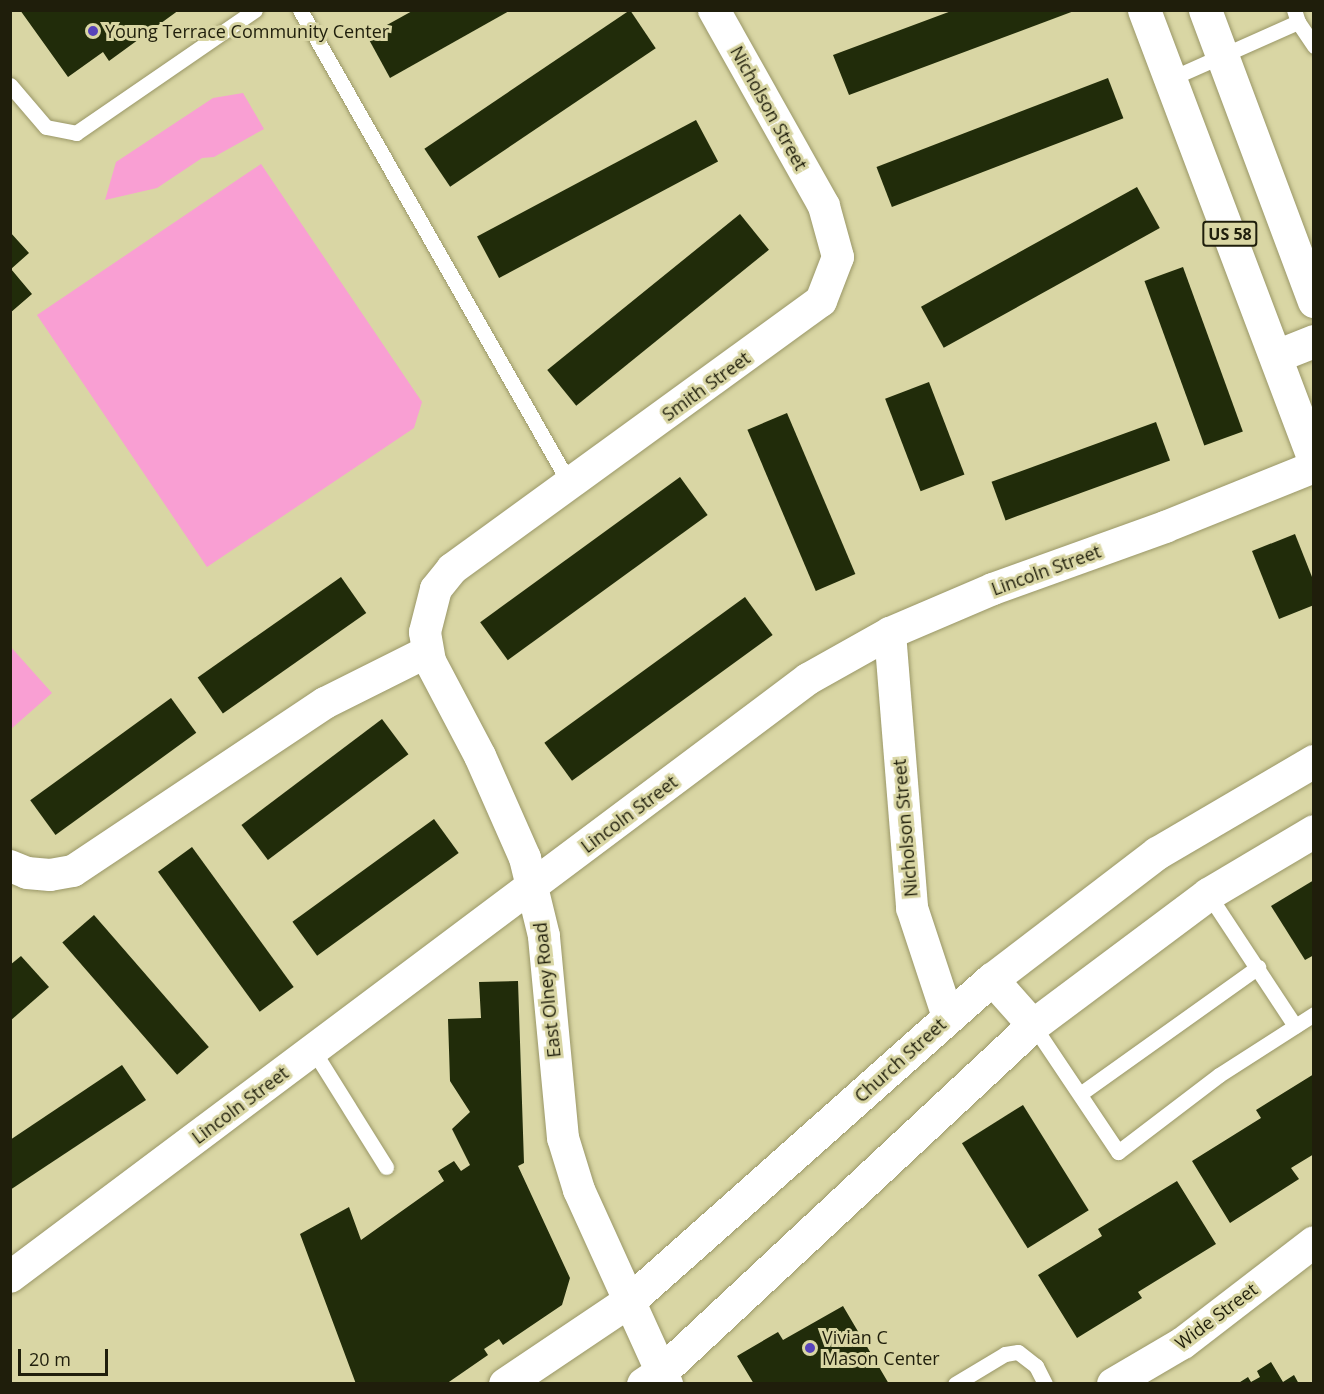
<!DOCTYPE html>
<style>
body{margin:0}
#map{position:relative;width:1324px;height:1394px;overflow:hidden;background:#d9d6a4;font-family:"Open Sans",sans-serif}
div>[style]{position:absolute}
.green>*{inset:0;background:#f99fd3}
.building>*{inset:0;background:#212c0a;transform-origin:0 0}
.roads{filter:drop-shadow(0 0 2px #9a9767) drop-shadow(0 0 2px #9a9767)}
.lane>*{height:15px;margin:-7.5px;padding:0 7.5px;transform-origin:7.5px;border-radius:7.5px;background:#fff}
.street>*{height:32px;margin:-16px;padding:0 16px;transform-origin:16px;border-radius:16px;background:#fff}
.secondary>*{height:33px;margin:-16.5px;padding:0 16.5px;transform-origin:16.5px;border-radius:16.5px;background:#fff}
.primary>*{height:33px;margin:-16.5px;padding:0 16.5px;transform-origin:16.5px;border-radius:16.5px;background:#fff}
.dots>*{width:16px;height:16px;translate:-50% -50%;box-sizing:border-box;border:3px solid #d9d6a4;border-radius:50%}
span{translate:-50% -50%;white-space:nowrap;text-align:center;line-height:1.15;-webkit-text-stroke:6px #d9d6a4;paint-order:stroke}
.shield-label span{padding:2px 4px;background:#d9d6a4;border:2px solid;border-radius:4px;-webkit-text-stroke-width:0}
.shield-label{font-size:16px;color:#1f1e0b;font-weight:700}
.poi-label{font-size:18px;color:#1f1e0b}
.left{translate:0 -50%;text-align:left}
.street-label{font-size:18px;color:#1f1e0b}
.frame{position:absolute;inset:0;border:12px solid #1f1e0b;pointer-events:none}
.scale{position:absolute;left:18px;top:1349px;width:90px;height:27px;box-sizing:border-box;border:3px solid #1f1e0b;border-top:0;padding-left:8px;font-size:18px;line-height:21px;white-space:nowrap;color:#1f1e0b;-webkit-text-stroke:4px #d9d6a4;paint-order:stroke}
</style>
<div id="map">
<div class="green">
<div style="clip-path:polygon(243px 93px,264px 129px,214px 157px,202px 158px,157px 188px,105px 200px,116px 162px,213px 98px)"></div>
<div style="clip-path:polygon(261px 164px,422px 402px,414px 428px,207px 567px,37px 315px)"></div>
<div style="clip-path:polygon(10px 646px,52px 693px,11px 729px,10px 729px)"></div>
</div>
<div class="building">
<div style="clip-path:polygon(20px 10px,179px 10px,109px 61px,103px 52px,68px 77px)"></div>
<div style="clip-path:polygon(414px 10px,511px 10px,390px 78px,367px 36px)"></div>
<div style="left:630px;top:10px;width:46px;height:248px;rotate:56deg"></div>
<div style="clip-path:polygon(954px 10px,1074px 11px,849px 95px,833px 55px)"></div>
<div style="left:1108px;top:78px;width:43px;height:248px;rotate:69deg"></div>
<div style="left:696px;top:120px;width:47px;height:248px;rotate:62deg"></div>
<div style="left:1137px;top:187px;width:47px;height:247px;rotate:61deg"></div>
<div style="left:740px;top:214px;width:46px;height:248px;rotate:51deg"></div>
<div style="clip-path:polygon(10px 232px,29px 253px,11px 269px,32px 294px,10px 313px)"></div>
<div style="left:1183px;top:267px;width:175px;height:41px;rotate:70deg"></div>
<div style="left:929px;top:382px;width:99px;height:47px;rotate:69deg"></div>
<div style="left:787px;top:413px;width:175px;height:43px;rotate:67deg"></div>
<div style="left:1156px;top:422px;width:41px;height:175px;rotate:70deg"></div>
<div style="left:680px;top:477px;width:47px;height:247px;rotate:54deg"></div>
<div style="clip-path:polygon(1295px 534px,1314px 582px,1314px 605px,1279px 619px,1252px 551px)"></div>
<div style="left:341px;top:577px;width:44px;height:175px;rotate:55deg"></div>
<div style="left:745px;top:597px;width:47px;height:248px;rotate:54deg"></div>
<div style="left:171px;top:698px;width:43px;height:174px;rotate:54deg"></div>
<div style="left:382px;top:719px;width:44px;height:176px;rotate:53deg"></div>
<div style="left:434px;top:819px;width:42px;height:175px;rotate:54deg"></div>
<div style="left:192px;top:847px;width:173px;height:42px;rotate:54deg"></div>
<div style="clip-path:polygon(1314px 880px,1314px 955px,1305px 960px,1271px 906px)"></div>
<div style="left:94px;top:915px;width:175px;height:42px;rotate:49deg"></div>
<div style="clip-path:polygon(21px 956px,49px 987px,10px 1021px,10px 965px)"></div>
<div style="clip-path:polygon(518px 981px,524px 1163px,518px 1166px,570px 1278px,562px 1305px,503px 1345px,499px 1339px,484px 1349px,488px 1355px,446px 1384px,356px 1384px,300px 1234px,349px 1207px,361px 1240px,444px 1181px,438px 1171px,454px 1161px,461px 1171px,470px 1165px,452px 1129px,470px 1112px,450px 1081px,448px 1019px,481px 1018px,479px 982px)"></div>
<div style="clip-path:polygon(122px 1065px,146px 1100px,10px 1190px,10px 1140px)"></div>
<div style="clip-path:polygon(1314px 1074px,1314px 1154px,1291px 1168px,1299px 1179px,1230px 1223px,1192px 1161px,1261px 1118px,1256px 1110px)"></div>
<div style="left:1023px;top:1105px;width:124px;height:72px;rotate:58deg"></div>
<div style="clip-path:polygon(1177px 1181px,1216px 1244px,1138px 1292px,1142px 1298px,1077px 1338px,1038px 1275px,1102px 1236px,1098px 1229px)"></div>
<div style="clip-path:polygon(843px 1306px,889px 1384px,754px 1384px,737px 1356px,778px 1332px,783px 1340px)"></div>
<div style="clip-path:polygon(1271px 1362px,1283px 1382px,1294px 1375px,1299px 1384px,1237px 1384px,1248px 1377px,1251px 1382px,1260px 1377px,1257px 1371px)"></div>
</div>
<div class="roads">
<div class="lane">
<div style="left:300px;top:10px;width:548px;rotate:60.35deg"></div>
<div style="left:1298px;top:22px;width:29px;rotate:56deg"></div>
<div style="left:1172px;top:78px;width:138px;rotate:-24deg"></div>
<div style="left:1298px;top:22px;width:13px;rotate:-108deg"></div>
<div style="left:10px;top:85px;width:55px;rotate:49.4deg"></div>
<div style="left:46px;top:127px;width:31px;rotate:11deg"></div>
<div style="left:76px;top:133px;width:217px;rotate:-34.5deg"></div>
<div style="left:1208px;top:894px;width:158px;rotate:56.6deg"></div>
<div style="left:1033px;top:1025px;width:153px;rotate:56.2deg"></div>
<div style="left:1118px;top:1152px;width:127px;rotate:-37.3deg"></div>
<div style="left:1219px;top:1075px;width:113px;rotate:-32.7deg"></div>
<div style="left:313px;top:1050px;width:138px;rotate:58deg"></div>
<div style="left:1080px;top:1094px;width:219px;rotate:-35.5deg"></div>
<div style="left:955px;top:1384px;width:58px;rotate:-31deg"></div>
<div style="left:1005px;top:1354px;width:13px;rotate:-9deg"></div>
<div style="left:1018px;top:1352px;width:23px;rotate:38deg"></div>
<div style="left:1036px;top:1366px;width:20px;rotate:63deg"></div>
</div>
<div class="street">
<div style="left:890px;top:633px;width:276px;rotate:85.4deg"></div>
<div style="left:912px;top:908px;width:115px;rotate:71.7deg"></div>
<div style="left:10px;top:866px;width:18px;rotate:22deg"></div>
<div style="left:27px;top:873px;width:23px;rotate:5deg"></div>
<div style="left:50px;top:875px;width:23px;rotate:-10deg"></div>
<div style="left:73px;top:871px;width:303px;rotate:-33.7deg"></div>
<div style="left:325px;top:703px;width:114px;rotate:-26.6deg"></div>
<div style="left:992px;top:979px;width:62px;rotate:48.3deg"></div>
<div style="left:10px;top:1277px;width:997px;rotate:-36.85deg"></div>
<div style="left:808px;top:679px;width:94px;rotate:-29.3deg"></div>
<div style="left:890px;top:633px;width:112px;rotate:-23.1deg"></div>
<div style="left:993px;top:589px;width:183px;rotate:-19.8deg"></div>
<div style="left:1165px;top:527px;width:161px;rotate:-21.9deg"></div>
<div style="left:667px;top:1384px;width:213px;rotate:-114.4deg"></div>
<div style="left:579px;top:1190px;width:54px;rotate:-107.1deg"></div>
<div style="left:563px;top:1138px;width:203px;rotate:-95.4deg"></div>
<div style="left:544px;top:936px;width:80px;rotate:-103.7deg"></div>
<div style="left:525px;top:858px;width:111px;rotate:-113.8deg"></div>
<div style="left:480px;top:756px;width:107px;rotate:-117.8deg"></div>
<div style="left:430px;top:661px;width:29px;rotate:-100deg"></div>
<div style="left:425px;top:632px;width:44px;rotate:-75.7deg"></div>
<div style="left:436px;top:589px;width:26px;rotate:-51deg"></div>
<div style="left:452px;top:569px;width:456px;rotate:-36deg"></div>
<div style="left:821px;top:301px;width:47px;rotate:-68.9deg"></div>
<div style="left:838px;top:257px;width:53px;rotate:-105.4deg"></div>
<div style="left:824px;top:206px;width:225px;rotate:-119.3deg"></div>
<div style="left:1113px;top:1384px;width:81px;rotate:-30.4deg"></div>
<div style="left:1183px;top:1343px;width:165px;rotate:-37.6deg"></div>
</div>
<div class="secondary">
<div style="left:505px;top:1384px;width:151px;rotate:-33.9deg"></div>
<div style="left:630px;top:1300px;width:484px;rotate:-41.6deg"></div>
<div style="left:992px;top:979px;width:208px;rotate:-37.4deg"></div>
<div style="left:1157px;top:853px;width:182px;rotate:-30.4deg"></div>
<div style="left:643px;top:1384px;width:23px;rotate:-34deg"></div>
<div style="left:662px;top:1371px;width:507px;rotate:-43deg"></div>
<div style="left:1033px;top:1025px;width:219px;rotate:-36.8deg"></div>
<div style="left:1208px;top:894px;width:123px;rotate:-30.7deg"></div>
</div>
<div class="primary">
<div style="left:1144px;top:10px;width:481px;rotate:69.3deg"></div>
<div style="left:1205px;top:10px;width:311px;rotate:69.5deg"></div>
<div style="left:1276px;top:356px;width:41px;rotate:-21.5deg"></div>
</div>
</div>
<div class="dots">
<div style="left:93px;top:31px;background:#5743bb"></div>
<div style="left:810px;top:1348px;background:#5743bb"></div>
</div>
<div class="shield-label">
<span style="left:1230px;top:234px">US 58</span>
</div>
<div class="poi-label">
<span class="left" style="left:105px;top:31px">Young Terrace Community Center</span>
<span class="left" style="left:822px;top:1348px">Vivian C<br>Mason Center</span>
</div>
<div class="street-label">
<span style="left:769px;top:108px;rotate:61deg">Nicholson Street</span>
<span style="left:706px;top:386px;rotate:-36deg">Smith Street</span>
<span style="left:1046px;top:570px;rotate:-20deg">Lincoln Street</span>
<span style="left:629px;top:814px;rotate:-37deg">Lincoln Street</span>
<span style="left:905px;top:828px;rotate:-95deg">Nicholson Street</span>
<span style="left:547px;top:990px;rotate:-96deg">East Olney Road</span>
<span style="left:900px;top:1060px;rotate:-42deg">Church Street</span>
<span style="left:240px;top:1105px;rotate:-37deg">Lincoln Street</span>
<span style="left:1216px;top:1316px;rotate:-37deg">Wide Street</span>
</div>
<div class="frame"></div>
<div class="scale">20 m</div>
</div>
